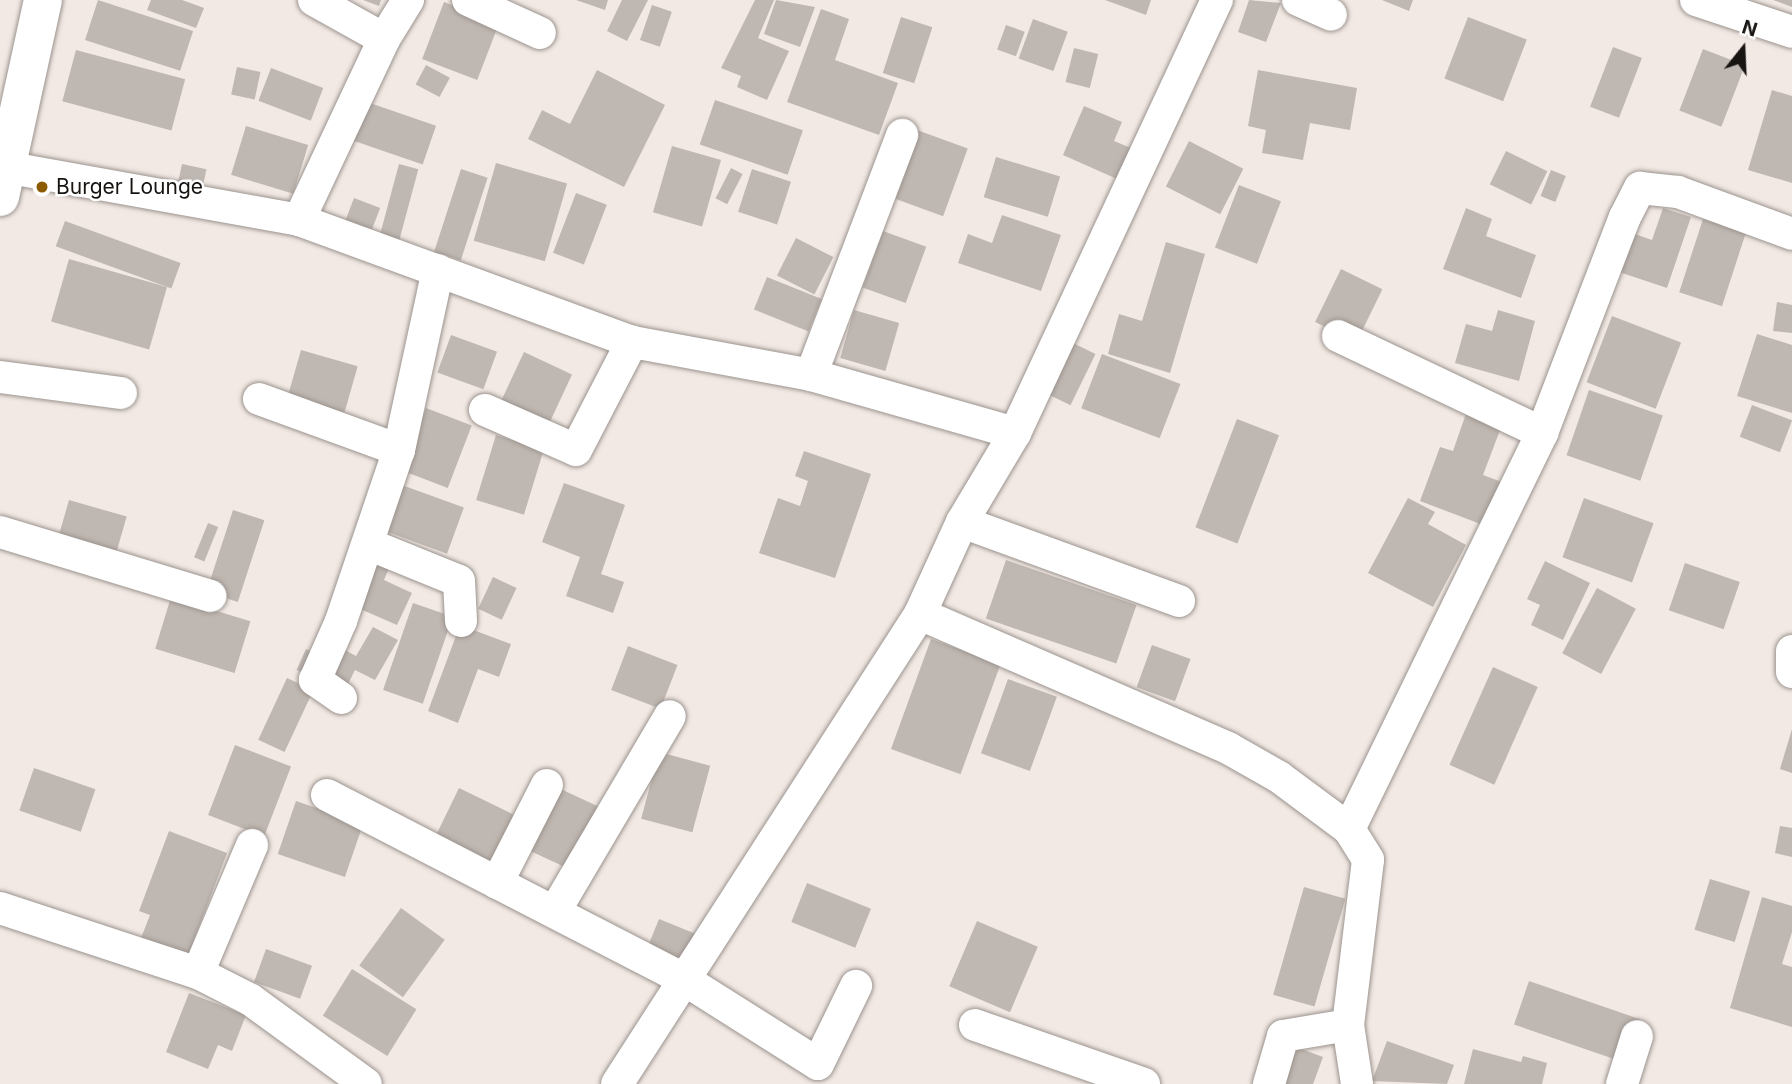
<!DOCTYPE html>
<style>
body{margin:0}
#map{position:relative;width:1792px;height:1084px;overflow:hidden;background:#f2e9e4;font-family:Inter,sans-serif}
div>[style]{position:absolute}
.building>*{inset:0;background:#bfb7b1;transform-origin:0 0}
.roads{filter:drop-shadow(0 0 2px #9b938e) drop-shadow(0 0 2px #9b938e)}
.minor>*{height:32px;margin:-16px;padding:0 16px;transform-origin:16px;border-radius:16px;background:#fff}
.secondary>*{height:38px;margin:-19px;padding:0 19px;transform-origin:19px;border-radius:19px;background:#fff}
.dots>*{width:19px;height:19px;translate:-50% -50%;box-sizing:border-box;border:4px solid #fff;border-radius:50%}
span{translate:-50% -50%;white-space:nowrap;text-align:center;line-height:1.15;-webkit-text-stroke:5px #fff;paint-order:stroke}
.poi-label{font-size:21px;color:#171412}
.left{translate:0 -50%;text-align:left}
.north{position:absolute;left:1708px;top:14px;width:70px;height:70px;-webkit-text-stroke:5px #fff;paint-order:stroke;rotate:18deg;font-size:19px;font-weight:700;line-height:28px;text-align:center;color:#171412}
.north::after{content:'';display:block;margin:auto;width:24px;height:32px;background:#171412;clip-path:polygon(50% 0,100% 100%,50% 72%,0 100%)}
</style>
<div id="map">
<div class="building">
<div style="left:98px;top:0;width:100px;height:42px;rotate:18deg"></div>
<div style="clip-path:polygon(151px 0,182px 0,204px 8px,196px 28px,147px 10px)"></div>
<div style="clip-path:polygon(363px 0,381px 0,379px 6px)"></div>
<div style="clip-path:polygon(576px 0,608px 0,605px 10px)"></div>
<div style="clip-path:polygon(622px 0,648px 0,627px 41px,607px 31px)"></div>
<div style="clip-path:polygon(755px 0,774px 0,758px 38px,789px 51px,767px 100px,737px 87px,741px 76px,721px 68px)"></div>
<div style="clip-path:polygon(776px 0,815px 7px,800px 47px,764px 34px)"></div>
<div style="clip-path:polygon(1105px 0,1151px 0,1146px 15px)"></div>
<div style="clip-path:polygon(1249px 0,1281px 3px,1266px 42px,1238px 32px)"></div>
<div style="clip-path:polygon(1382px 0,1413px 0,1409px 11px)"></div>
<div style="clip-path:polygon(1773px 0,1792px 0,1792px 7px)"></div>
<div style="left:444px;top:2px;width:59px;height:61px;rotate:21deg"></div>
<div style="left:652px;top:5px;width:21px;height:37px;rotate:19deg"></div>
<div style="clip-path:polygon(821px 9px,849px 19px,835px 60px,898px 83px,879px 135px,787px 102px)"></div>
<div style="left:901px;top:17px;width:33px;height:59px;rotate:18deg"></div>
<div style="left:1468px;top:17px;width:63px;height:66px;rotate:21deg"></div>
<div style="left:1033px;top:19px;width:37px;height:42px;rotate:20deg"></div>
<div style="left:1006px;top:25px;width:20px;height:26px;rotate:20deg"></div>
<div style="left:1613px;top:47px;width:31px;height:64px;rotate:21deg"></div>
<div style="left:1074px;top:48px;width:25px;height:35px;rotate:14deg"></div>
<div style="left:1703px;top:49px;width:45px;height:66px;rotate:21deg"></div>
<div style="left:76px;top:50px;width:113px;height:53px;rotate:15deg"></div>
<div style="left:426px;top:65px;width:27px;height:22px;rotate:28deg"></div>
<div style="left:237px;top:67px;width:24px;height:28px;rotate:12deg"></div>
<div style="left:271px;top:68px;width:56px;height:35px;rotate:21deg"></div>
<div style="clip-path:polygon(597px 70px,665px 105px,624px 187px,528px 139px,542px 110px,570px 124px)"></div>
<div style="clip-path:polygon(1258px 70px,1357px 88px,1350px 130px,1310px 123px,1303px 160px,1262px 153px,1266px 130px,1248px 126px)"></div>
<div style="clip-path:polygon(1772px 90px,1792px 96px,1792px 183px,1748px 170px)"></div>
<div style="left:715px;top:100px;width:93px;height:47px;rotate:19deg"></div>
<div style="left:367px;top:102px;width:73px;height:41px;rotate:19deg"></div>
<div style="clip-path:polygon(1084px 106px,1122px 122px,1114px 141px,1131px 148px,1117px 179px,1063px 155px)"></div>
<div style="left:246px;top:126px;width:65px;height:51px;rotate:17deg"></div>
<div style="left:917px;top:130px;width:54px;height:72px;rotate:20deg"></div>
<div style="left:1189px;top:141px;width:61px;height:51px;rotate:27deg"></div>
<div style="left:672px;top:146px;width:51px;height:69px;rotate:16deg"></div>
<div style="left:1506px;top:151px;width:46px;height:37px;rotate:26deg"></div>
<div style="left:996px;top:157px;width:67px;height:42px;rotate:17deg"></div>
<div style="left:496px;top:163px;width:74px;height:81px;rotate:16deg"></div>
<div style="left:182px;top:164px;width:25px;height:25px;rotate:12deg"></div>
<div style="left:399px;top:164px;width:20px;height:78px;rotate:15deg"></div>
<div style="left:731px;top:168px;width:13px;height:34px;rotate:27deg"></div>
<div style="left:461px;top:169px;width:28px;height:87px;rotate:18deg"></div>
<div style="left:752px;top:169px;width:41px;height:45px;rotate:18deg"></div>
<div style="left:1551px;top:170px;width:16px;height:28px;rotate:22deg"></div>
<div style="left:1239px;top:185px;width:45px;height:67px;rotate:21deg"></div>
<div style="left:576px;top:193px;width:33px;height:64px;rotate:21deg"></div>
<div style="left:354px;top:198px;width:28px;height:32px;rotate:21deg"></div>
<div style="clip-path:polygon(1466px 208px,1492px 219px,1486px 236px,1536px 255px,1521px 298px,1443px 269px)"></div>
<div style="clip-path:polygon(1663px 208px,1691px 217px,1667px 288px,1619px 272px,1632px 233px,1652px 240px)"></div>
<div style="clip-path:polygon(1002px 215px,1061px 235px,1041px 291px,958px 263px,968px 234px,992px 243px)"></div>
<div style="left:1703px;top:219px;width:45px;height:77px;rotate:18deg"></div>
<div style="left:65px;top:221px;width:123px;height:27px;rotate:20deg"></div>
<div style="left:883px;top:231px;width:46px;height:60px;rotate:20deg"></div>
<div style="left:796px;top:238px;width:42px;height:42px;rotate:27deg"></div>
<div style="clip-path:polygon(1166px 242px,1205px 254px,1170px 373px,1108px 354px,1119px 314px,1142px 321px)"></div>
<div style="left:69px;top:259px;width:102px;height:65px;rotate:16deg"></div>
<div style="left:1341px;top:269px;width:46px;height:59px;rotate:26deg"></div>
<div style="left:767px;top:277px;width:59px;height:35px;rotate:22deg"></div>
<div style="clip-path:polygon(1777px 302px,1792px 305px,1792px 333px,1773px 331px)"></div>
<div style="left:854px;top:310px;width:47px;height:50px;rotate:16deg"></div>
<div style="clip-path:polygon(1498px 310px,1535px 321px,1519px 381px,1455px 363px,1466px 324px,1492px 331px)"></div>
<div style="left:1612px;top:316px;width:74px;height:71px;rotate:21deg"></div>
<div style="clip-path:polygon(1757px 334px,1792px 345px,1792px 413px,1737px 396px)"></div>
<div style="left:451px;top:335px;width:49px;height:40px;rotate:20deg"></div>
<div style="left:1073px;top:343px;width:25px;height:57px;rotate:26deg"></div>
<div style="left:301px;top:350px;width:59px;height:48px;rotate:16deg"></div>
<div style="left:524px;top:352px;width:53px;height:63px;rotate:25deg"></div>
<div style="left:1102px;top:354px;width:84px;height:58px;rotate:21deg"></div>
<div style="left:1589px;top:390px;width:78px;height:69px;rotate:19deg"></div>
<div style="clip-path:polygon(1469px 405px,1505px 417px,1483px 475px,1507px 484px,1491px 528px,1420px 501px,1440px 447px,1453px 451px)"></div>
<div style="left:1752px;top:405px;width:43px;height:34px;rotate:21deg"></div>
<div style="left:426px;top:408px;width:49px;height:67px;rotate:21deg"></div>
<div style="left:1237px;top:419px;width:45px;height:116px;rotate:21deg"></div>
<div style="left:496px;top:435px;width:50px;height:68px;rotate:17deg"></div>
<div style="clip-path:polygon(804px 451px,871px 474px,835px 578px,759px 553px,778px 498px,800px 506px,808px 481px,795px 476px)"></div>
<div style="clip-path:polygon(564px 483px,625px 505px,601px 574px,624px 582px,613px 613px,566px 596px,580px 557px,542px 542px)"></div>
<div style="left:399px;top:484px;width:69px;height:49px;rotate:20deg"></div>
<div style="clip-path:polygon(1408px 498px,1435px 512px,1428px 524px,1466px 545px,1433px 607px,1368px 573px)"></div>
<div style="left:1584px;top:498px;width:74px;height:63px;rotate:20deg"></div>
<div style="left:69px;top:500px;width:60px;height:43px;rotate:16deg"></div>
<div style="left:233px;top:510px;width:33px;height:86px;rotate:18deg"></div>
<div style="left:208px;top:523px;width:11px;height:37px;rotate:22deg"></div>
<div style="clip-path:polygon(375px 550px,393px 559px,384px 580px,412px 593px,397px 625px,351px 605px)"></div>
<div style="left:1006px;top:560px;width:138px;height:62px;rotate:19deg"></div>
<div style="clip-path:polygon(1545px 561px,1590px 583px,1563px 640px,1531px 625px,1540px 605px,1527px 599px)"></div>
<div style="left:1685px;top:563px;width:58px;height:50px;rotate:19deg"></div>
<div style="left:493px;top:577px;width:26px;height:35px;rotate:25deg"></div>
<div style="left:1597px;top:588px;width:44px;height:74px;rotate:28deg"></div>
<div style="left:171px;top:597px;width:83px;height:54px;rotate:17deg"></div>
<div style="left:413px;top:603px;width:42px;height:92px;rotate:19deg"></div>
<div style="clip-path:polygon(460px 625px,511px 644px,499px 677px,478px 669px,458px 723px,428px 711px)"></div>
<div style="clip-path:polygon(373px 627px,398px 640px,375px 680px,355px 670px,345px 690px,321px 676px,337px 646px,356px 656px)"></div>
<div style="left:931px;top:639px;width:74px;height:117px;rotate:20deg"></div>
<div style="left:1152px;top:645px;width:41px;height:45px;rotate:20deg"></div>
<div style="left:628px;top:646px;width:53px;height:47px;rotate:21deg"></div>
<div style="left:306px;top:649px;width:17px;height:23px;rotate:24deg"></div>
<div style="left:1493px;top:667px;width:49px;height:107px;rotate:24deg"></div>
<div style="left:287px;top:678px;width:29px;height:68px;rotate:25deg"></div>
<div style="left:1008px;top:679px;width:52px;height:79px;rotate:20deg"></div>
<div style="clip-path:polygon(1792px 729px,1792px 773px,1780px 769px)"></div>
<div style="left:235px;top:745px;width:60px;height:75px;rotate:21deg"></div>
<div style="left:659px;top:752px;width:53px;height:69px;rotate:15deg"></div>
<div style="left:34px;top:768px;width:65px;height:45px;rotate:19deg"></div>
<div style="left:552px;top:785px;width:51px;height:69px;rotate:25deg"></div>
<div style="left:459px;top:788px;width:62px;height:58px;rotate:26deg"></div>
<div style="left:296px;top:801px;width:71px;height:56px;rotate:19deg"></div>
<div style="clip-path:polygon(1780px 826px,1792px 828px,1792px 857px,1775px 853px)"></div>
<div style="clip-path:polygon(169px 831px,227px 853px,188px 956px,141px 938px,150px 915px,139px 911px)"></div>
<div style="left:1710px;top:879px;width:42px;height:53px;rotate:17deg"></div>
<div style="left:807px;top:883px;width:69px;height:42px;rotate:22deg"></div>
<div style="left:1304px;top:887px;width:43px;height:112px;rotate:16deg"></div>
<div style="clip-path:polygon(1762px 897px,1792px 906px,1792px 932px,1782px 964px,1792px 967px,1792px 1027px,1730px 1008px)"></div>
<div style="left:401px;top:908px;width:54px;height:71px;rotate:36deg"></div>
<div style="left:659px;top:919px;width:50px;height:37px;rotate:22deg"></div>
<div style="left:977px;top:921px;width:66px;height:71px;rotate:23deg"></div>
<div style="left:266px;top:949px;width:49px;height:35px;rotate:20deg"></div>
<div style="left:352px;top:969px;width:76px;height:55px;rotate:32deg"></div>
<div style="left:1529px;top:981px;width:118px;height:46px;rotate:19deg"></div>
<div style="clip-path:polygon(189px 993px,246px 1015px,232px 1051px,218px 1045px,208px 1069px,166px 1052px)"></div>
<div style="clip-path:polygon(1387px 1041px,1454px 1065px,1447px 1084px,1372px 1081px)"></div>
<div style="clip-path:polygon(1296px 1047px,1323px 1057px,1313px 1084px,1283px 1084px)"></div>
<div style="clip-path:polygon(1473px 1049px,1521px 1062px,1523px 1056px,1547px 1063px,1542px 1084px,1464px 1084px)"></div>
</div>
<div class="roads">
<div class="minor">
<div style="left:314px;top:0;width:80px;rotate:29.1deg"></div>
<div style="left:468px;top:0;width:79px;rotate:24.6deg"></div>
<div style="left:1298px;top:0;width:36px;rotate:24deg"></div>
<div style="left:1696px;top:0;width:101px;rotate:18.4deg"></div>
<div style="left:5px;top:167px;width:299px;rotate:10.2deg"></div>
<div style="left:299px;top:220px;width:355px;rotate:20.1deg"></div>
<div style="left:632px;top:342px;width:182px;rotate:10.4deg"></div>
<div style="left:811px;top:375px;width:212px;rotate:15.9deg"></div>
<div style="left:299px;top:220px;width:200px;rotate:-64.8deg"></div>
<div style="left:384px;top:39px;width:46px;rotate:-58.4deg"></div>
<div style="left:1338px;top:336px;width:226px;rotate:25.4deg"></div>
<div style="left:811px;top:375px;width:257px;rotate:-69.2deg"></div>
<div style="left:0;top:377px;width:122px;rotate:7.5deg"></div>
<div style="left:259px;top:399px;width:149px;rotate:20deg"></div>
<div style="left:485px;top:410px;width:99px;rotate:23.7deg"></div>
<div style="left:576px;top:450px;width:122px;rotate:-62.6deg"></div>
<div style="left:962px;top:522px;width:231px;rotate:20deg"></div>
<div style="left:0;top:532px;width:220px;rotate:16.9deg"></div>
<div style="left:368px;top:544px;width:98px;rotate:22.1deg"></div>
<div style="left:459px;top:581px;width:40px;rotate:87.1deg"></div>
<div style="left:920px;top:614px;width:336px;rotate:23.5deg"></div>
<div style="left:1228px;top:748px;width:59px;rotate:29.6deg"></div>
<div style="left:1279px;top:777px;width:87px;rotate:36.6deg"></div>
<div style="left:1349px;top:829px;width:36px;rotate:58deg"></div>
<div style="left:1368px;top:860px;width:166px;rotate:96.9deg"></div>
<div style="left:1348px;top:1025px;width:60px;rotate:81.3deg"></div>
<div style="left:1792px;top:651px;width:21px;rotate:90deg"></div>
<div style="left:341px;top:698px;width:32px;rotate:-145deg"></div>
<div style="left:315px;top:680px;width:64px;rotate:-66.2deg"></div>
<div style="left:341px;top:621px;width:181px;rotate:-71.3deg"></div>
<div style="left:399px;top:450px;width:184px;rotate:-77.8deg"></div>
<div style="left:327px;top:795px;width:403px;rotate:27.3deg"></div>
<div style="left:685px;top:980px;width:157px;rotate:32.3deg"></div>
<div style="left:818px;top:1064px;width:87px;rotate:-64deg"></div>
<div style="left:1349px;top:829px;width:441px;rotate:-64deg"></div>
<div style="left:1542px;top:433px;width:231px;rotate:-69deg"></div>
<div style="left:1625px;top:217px;width:33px;rotate:-63deg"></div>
<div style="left:1640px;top:188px;width:38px;rotate:6deg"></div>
<div style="left:1678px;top:192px;width:121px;rotate:20.2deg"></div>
<div style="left:497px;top:883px;width:110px;rotate:-63deg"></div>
<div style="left:0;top:908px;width:208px;rotate:18.2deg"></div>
<div style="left:198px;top:973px;width:59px;rotate:27deg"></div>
<div style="left:251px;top:1000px;width:142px;rotate:36.1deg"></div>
<div style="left:555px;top:911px;width:226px;rotate:-59.5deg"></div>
<div style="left:198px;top:973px;width:139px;rotate:-67.1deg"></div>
<div style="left:975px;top:1025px;width:179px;rotate:19.2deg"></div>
<div style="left:617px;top:1084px;width:559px;rotate:-57.19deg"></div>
<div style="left:920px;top:614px;width:101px;rotate:-65.5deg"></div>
<div style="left:962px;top:522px;width:104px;rotate:-59.2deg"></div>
<div style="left:1015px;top:433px;width:478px;rotate:-65deg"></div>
<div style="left:1269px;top:1084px;width:50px;rotate:-73.7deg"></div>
<div style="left:1283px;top:1036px;width:66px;rotate:-9.6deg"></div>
<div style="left:1622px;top:1084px;width:50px;rotate:-72.6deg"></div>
</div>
<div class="secondary">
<div style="left:0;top:197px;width:202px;rotate:-77.7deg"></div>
</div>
</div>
<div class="dots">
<div style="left:42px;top:187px;background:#8b5a01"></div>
</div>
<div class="poi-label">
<span class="left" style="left:56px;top:187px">Burger Lounge</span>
</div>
<div class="north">N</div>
</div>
